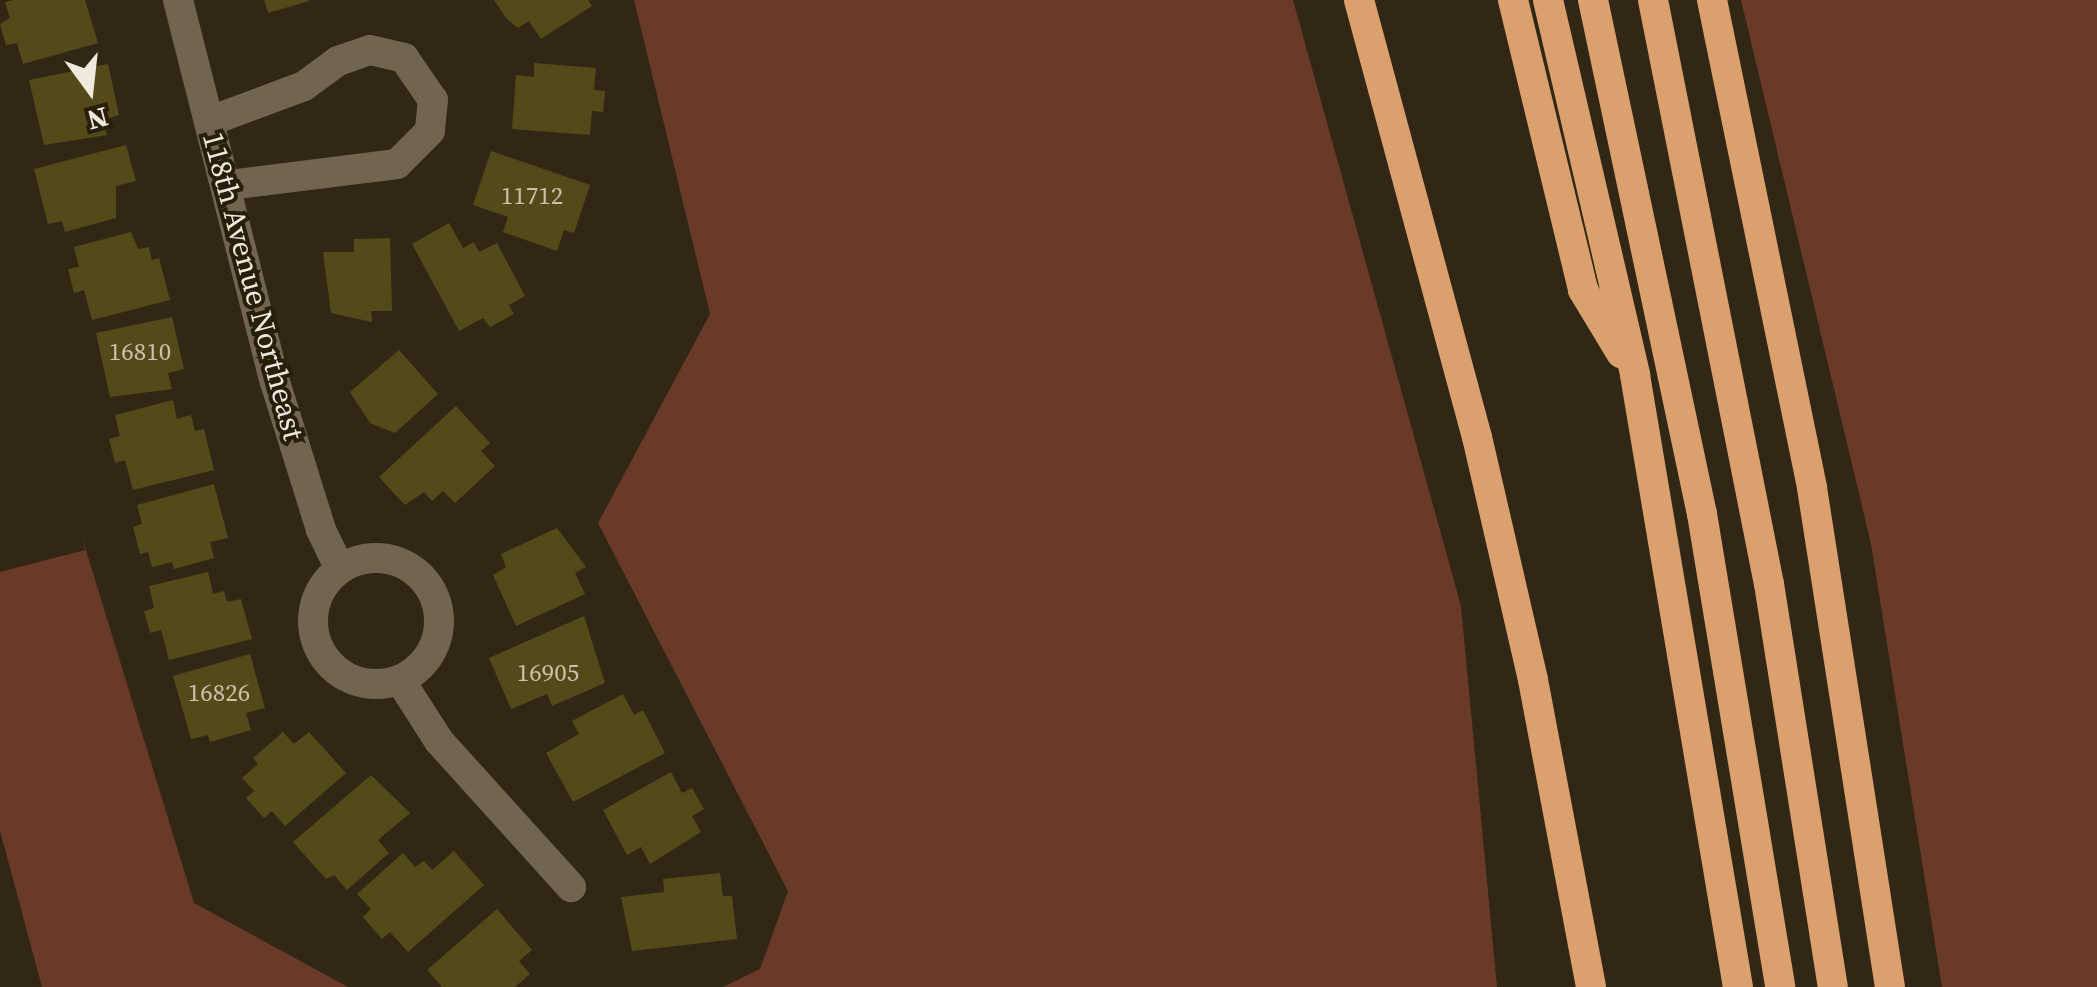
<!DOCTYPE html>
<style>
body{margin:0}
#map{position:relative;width:2097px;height:987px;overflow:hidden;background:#322715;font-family:"Source Serif 4",serif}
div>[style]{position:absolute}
.green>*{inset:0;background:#683a27}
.building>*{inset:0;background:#544a19}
.minor>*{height:30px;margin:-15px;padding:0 15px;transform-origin:15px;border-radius:15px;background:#716551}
.minor>.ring{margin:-15px;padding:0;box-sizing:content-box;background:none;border:30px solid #716551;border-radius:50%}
.highway>*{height:30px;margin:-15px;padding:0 15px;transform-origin:15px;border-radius:15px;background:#daa06e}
span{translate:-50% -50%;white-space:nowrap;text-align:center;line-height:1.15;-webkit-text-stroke:8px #281e0b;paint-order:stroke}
.number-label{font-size:25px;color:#c9c1ac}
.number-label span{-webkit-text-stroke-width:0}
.street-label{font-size:30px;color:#f0e9dd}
.north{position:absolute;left:40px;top:40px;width:100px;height:100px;-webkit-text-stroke:8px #281e0b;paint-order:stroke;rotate:165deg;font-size:28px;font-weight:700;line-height:40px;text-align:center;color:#f0e9dd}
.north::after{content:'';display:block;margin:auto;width:35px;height:45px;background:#f0e9dd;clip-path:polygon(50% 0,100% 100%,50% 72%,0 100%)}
</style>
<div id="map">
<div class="green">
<div style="clip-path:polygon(634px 0,1293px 0,1461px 606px,1497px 987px,723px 987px,760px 969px,788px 891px,598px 523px,710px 314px)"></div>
<div style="clip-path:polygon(1741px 0,2097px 0,2097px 987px,1942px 987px,1871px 544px)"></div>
<div style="clip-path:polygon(82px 537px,194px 903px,348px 987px,42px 987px,0 831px,0 572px,85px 550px)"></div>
</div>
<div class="building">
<div style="clip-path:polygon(14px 0,85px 0,98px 43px,23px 64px,17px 43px,6px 45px,0 24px,10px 18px,5px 2px)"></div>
<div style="clip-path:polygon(264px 0,309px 0,309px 1px,268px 13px)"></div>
<div style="clip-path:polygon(494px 0,588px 0,592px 6px,541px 39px,529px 21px,518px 28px,507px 19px)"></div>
<div style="clip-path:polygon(534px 63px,596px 68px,594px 90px,605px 91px,603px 112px,592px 111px,590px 135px,512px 129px,516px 75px,534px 77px)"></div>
<div style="clip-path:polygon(108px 64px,119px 115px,103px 120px,107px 135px,44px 145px,29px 80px)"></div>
<div style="clip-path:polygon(126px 145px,136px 181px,116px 186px,116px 218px,65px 232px,62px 221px,48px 224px,34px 169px)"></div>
<div style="clip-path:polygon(491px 151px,590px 185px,574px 233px,564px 230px,557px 251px,503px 232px,508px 217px,473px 205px)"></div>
<div style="clip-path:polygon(449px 223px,463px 248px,474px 242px,479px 252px,497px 243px,525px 296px,509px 305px,514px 314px,490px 327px,483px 318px,459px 331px,412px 244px)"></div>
<div style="clip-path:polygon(131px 232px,138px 249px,149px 247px,152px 260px,159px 258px,170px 300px,92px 320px,84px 290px,74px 293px,68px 269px,79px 267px,74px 247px)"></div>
<div style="clip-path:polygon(390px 238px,392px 311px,371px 311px,372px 322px,331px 313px,323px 252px,354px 252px,354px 239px)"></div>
<div style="clip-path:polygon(172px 317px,184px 369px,168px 373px,172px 389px,110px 397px,96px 333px)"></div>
<div style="clip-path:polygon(399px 350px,438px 394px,395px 433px,370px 423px,350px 392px)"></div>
<div style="clip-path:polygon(173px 400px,177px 419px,191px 415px,195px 431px,204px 429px,214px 470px,133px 490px,125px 460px,115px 463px,109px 439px,120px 436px,115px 415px)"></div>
<div style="clip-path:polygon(456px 406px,490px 443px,481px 451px,495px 466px,455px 503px,443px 491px,432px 501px,424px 492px,405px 505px,379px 477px)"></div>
<div style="clip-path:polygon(214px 484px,228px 538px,210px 542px,214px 558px,174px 569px,172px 562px,152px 567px,148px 552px,140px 554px,133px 527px,142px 524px,137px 505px)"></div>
<div style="clip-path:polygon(557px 528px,586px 567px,575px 573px,585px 594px,516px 626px,493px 575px,506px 567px,501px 554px)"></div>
<div style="clip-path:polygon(208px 572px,213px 594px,224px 591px,227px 602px,241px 599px,252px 639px,169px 660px,161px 630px,150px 633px,144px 611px,154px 608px,149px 586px)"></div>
<div style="clip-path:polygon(584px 616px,605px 683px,552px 706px,547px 694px,511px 709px,489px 658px)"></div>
<div style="clip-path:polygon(250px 654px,265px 708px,246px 713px,251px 730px,210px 742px,208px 735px,191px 739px,173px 676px)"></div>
<div style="clip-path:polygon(623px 694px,634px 715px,643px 710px,665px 753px,573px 802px,546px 753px,579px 734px,572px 721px)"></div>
<div style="clip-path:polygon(283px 732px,294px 744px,309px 732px,346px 773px,285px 826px,272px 811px,264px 818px,246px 798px,254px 791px,242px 778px,258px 764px,253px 758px)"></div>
<div style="clip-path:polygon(671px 772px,682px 793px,692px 788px,704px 809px,692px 816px,701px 832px,650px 864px,641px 847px,627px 855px,603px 810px)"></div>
<div style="clip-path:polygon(371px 775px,410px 813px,378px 840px,389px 853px,347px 890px,334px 875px,326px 879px,293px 842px)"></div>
<div style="clip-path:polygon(454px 851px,484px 885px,408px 952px,390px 932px,382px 939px,363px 917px,371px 909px,357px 894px,403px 853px,415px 867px,424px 861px,432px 870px)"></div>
<div style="clip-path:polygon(720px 873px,723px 896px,732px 896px,737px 939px,632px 951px,621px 897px,664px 892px,663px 879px)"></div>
<div style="clip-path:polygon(497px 909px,532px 950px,519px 961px,530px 974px,515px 987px,442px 987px,427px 970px)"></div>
</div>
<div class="minor">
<div style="left:178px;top:0;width:394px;rotate:75.8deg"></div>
<div style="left:275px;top:382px;width:155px;rotate:72.7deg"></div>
<div style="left:321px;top:530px;width:43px;rotate:64deg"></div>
<div style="left:210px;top:121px;width:100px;rotate:-20.4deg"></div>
<div style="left:304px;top:86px;width:42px;rotate:-36.3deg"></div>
<div style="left:338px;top:61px;width:34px;rotate:-19deg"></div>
<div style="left:370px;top:50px;width:35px;rotate:13deg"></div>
<div style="left:404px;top:58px;width:51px;rotate:55.4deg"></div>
<div style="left:433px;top:100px;width:31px;rotate:96deg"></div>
<div style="left:430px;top:131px;width:47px;rotate:135deg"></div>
<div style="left:397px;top:164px;width:170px;rotate:172.9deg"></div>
<div class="ring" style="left:313px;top:558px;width:96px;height:96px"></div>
<div style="left:400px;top:680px;width:72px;rotate:57.4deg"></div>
<div style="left:439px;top:741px;width:197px;rotate:47.9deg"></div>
</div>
<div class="highway">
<div style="left:1359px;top:0;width:453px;rotate:74.9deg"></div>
<div style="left:1477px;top:437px;width:249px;rotate:77deg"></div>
<div style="left:1533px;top:680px;width:312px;rotate:79.3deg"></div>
<div style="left:1513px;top:0;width:298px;rotate:76.4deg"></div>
<div style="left:1583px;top:290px;width:74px;rotate:58.9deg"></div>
<div style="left:1548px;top:0;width:385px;rotate:76.9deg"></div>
<div style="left:1635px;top:375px;width:621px;rotate:80.45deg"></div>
<div style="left:1593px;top:0;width:525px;rotate:78.03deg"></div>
<div style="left:1702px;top:514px;width:479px;rotate:80.6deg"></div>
<div style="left:1653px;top:0;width:595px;rotate:78.77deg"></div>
<div style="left:1769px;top:584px;width:408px;rotate:81deg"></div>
<div style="left:1712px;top:0;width:498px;rotate:78.4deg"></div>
<div style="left:1812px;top:488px;width:505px;rotate:81.12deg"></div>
</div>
<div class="number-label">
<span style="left:532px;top:195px">11712</span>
<span style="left:140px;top:351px">16810</span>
<span style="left:548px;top:672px">16905</span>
<span style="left:219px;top:692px">16826</span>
</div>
<div class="street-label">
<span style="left:253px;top:286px;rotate:75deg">118th Avenue Northeast</span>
</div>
<div class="north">N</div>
</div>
